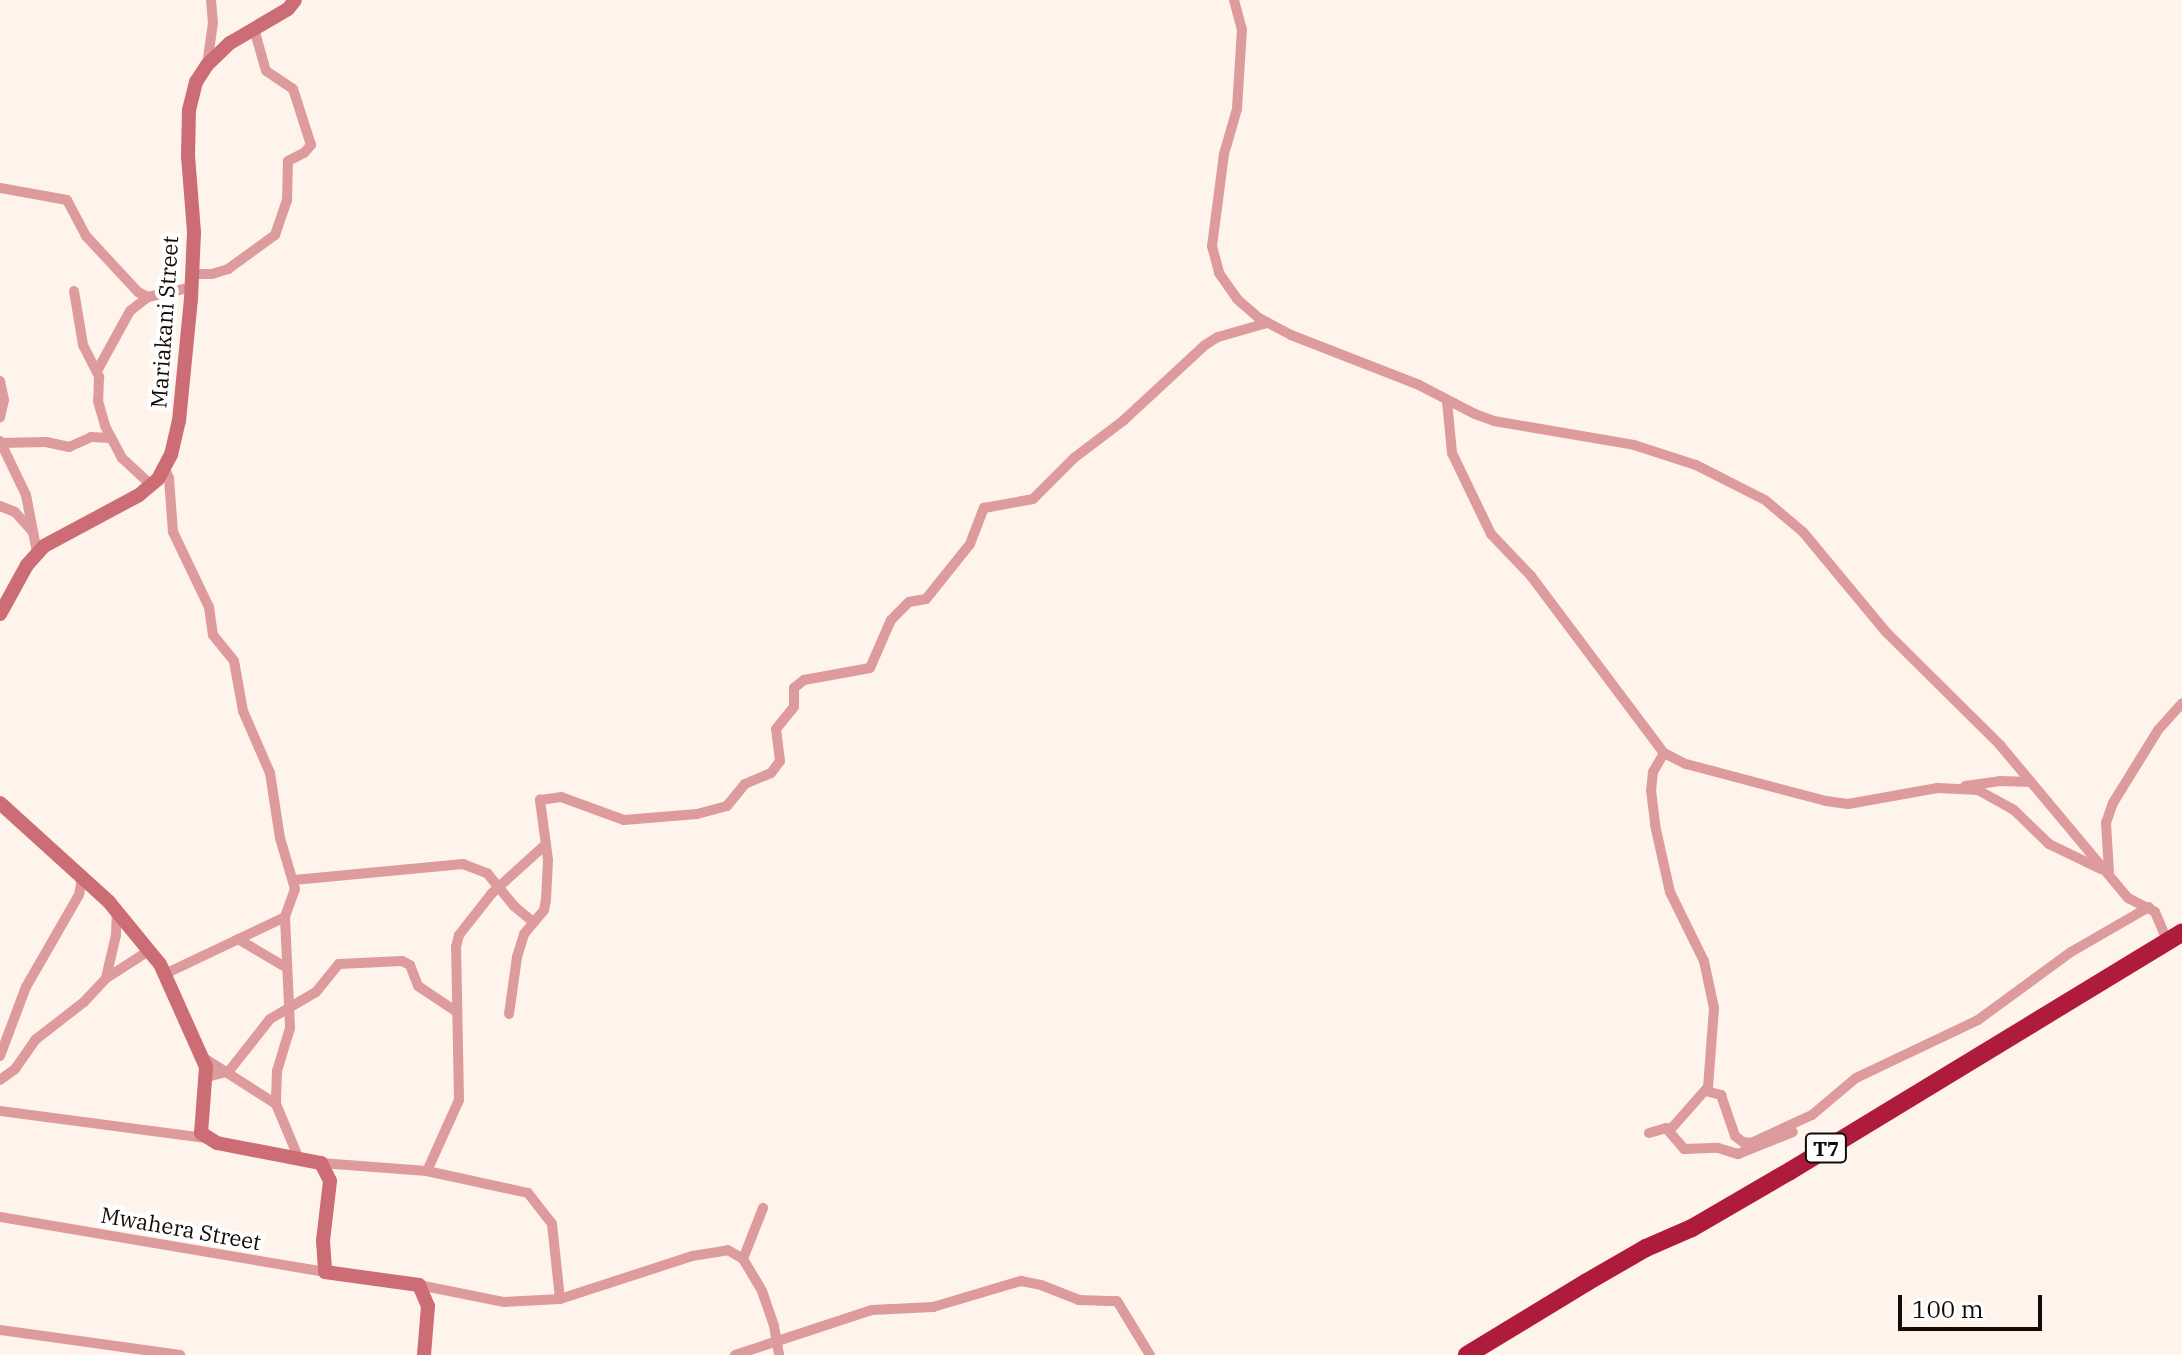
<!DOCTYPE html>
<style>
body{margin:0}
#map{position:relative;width:2182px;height:1355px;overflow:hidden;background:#fef4ec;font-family:"IBM Plex Serif",serif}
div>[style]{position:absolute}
.street>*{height:10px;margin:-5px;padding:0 5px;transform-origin:5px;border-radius:5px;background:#de9b9e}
.secondary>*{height:14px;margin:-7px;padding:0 7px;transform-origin:7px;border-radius:7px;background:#cc6c74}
.highway>*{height:18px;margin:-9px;padding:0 9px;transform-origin:9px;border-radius:9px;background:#ae1b3b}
span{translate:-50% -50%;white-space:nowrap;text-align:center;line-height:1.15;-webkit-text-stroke:8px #fff;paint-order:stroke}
.shield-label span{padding:2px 6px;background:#fff;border:2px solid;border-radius:6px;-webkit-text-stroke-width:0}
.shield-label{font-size:20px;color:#130b05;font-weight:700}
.street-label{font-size:22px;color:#130b05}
.scale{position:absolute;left:1898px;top:1295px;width:144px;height:36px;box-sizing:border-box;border:4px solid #130b05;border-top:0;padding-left:10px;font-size:24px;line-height:28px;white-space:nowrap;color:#130b05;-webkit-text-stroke:6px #fff;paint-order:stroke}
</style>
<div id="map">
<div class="street">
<div style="left:1234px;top:0;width:30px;rotate:75deg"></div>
<div style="left:1242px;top:29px;width:80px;rotate:93.6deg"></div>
<div style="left:1237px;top:109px;width:47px;rotate:106.1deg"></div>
<div style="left:1224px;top:154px;width:93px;rotate:97.4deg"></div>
<div style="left:1212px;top:246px;width:28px;rotate:75deg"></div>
<div style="left:1219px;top:273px;width:32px;rotate:55deg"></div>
<div style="left:1237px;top:299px;width:29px;rotate:41deg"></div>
<div style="left:1259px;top:318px;width:36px;rotate:28deg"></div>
<div style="left:1291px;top:335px;width:137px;rotate:21.3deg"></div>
<div style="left:1419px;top:385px;width:63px;rotate:27.4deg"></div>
<div style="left:1475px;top:414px;width:20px;rotate:20deg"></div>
<div style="left:1494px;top:421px;width:142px;rotate:9.7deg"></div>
<div style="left:1634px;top:445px;width:65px;rotate:17.9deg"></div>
<div style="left:1696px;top:465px;width:77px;rotate:26.9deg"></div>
<div style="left:1765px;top:500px;width:50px;rotate:40.1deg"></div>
<div style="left:1803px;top:532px;width:130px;rotate:50.3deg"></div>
<div style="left:1886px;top:632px;width:161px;rotate:44.7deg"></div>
<div style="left:2000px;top:745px;width:199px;rotate:50.1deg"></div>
<div style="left:2128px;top:898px;width:30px;rotate:27deg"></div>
<div style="left:2155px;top:912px;width:33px;rotate:67deg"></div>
<div style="left:207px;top:65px;width:42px;rotate:-81.9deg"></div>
<div style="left:213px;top:23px;width:23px;rotate:-95deg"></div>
<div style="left:0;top:188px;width:68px;rotate:10.2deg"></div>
<div style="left:67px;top:200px;width:41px;rotate:62.2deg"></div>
<div style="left:86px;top:236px;width:76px;rotate:47.1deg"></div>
<div style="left:138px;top:292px;width:11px;rotate:27deg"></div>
<div style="left:193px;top:274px;width:19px"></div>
<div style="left:212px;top:274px;width:17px;rotate:-17deg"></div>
<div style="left:228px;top:269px;width:58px;rotate:-35.9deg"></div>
<div style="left:275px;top:235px;width:36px;rotate:-71deg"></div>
<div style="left:287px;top:201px;width:40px;rotate:-88.6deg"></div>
<div style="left:288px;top:161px;width:18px;rotate:-27deg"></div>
<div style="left:304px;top:153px;width:11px;rotate:-49deg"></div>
<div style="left:311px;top:145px;width:59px;rotate:-107.8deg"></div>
<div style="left:293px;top:89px;width:32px;rotate:-146deg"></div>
<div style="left:266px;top:71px;width:44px;rotate:-105.9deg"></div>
<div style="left:74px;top:291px;width:55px;rotate:80.5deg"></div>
<div style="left:83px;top:345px;width:36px;rotate:63deg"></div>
<div style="left:99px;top:377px;width:24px;rotate:92deg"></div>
<div style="left:98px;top:401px;width:26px;rotate:74deg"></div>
<div style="left:105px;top:426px;width:36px;rotate:62deg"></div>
<div style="left:122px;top:458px;width:41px;rotate:43deg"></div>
<div style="left:97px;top:371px;width:68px;rotate:-61.2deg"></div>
<div style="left:130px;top:311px;width:23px;rotate:-38deg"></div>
<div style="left:148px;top:297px;width:45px;rotate:-12.8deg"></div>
<div style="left:0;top:381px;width:19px;rotate:78deg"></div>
<div style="left:4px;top:400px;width:18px;rotate:103deg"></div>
<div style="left:1447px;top:401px;width:52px;rotate:84.5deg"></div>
<div style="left:1452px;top:453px;width:90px;rotate:64.3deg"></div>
<div style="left:1491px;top:534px;width:58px;rotate:46.4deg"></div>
<div style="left:1531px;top:576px;width:221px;rotate:53.1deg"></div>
<div style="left:1664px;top:753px;width:25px;rotate:27deg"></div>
<div style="left:1686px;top:764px;width:145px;rotate:14.8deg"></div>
<div style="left:1826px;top:801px;width:22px;rotate:8deg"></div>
<div style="left:1848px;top:804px;width:91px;rotate:-10.1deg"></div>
<div style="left:1938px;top:788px;width:40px;rotate:2.9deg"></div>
<div style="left:1978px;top:790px;width:41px;rotate:29.1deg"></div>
<div style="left:2014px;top:810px;width:49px;rotate:44.2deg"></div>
<div style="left:2049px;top:844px;width:58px;rotate:25.7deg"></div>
<div style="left:0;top:441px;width:60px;rotate:64.3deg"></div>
<div style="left:26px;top:495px;width:58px;rotate:79.1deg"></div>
<div style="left:1px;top:443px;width:45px;rotate:-1.3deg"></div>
<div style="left:46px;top:442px;width:24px;rotate:12deg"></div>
<div style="left:69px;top:447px;width:24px;rotate:-24deg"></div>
<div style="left:91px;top:437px;width:20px;rotate:3deg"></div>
<div style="left:165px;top:469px;width:10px;rotate:66deg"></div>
<div style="left:169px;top:478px;width:54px;rotate:85.8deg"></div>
<div style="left:173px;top:532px;width:83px;rotate:64.4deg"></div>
<div style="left:209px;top:607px;width:28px;rotate:82deg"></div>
<div style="left:213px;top:635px;width:33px;rotate:51deg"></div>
<div style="left:234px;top:661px;width:51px;rotate:79.8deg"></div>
<div style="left:243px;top:711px;width:68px;rotate:66.5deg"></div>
<div style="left:270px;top:773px;width:66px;rotate:81.3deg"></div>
<div style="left:280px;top:838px;width:53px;rotate:73.6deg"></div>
<div style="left:295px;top:889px;width:30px;rotate:110deg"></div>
<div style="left:285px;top:917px;width:133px;rotate:154.6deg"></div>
<div style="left:0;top:506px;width:16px;rotate:22deg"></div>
<div style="left:15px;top:512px;width:25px;rotate:48deg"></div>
<div style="left:1664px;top:753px;width:22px;rotate:120deg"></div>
<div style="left:1653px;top:772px;width:18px;rotate:96deg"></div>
<div style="left:1651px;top:790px;width:35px;rotate:83deg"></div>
<div style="left:1655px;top:825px;width:69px;rotate:77.4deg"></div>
<div style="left:1670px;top:892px;width:77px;rotate:63.8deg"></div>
<div style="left:1704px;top:961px;width:48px;rotate:78deg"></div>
<div style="left:1714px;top:1008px;width:79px;rotate:94.3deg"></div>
<div style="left:1708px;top:1087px;width:57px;rotate:131.5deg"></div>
<div style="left:1965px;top:786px;width:35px;rotate:-8deg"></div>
<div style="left:2000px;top:781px;width:31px;rotate:2deg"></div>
<div style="left:2109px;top:872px;width:49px;rotate:-93.5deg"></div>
<div style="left:2106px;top:823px;width:21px;rotate:-71deg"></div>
<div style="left:2113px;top:803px;width:86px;rotate:-58.3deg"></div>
<div style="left:2158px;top:730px;width:36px;rotate:-48deg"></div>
<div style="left:294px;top:880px;width:170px;rotate:-5.4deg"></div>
<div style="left:463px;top:864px;width:26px;rotate:21deg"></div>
<div style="left:487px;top:873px;width:43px;rotate:50.7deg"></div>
<div style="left:514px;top:906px;width:23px;rotate:40deg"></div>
<div style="left:285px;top:917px;width:111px;rotate:87.4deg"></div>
<div style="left:290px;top:1028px;width:45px;rotate:106.8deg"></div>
<div style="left:277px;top:1071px;width:33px;rotate:92deg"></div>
<div style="left:276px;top:1104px;width:60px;rotate:67.3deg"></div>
<div style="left:238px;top:939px;width:57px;rotate:30.6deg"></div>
<div style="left:108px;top:977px;width:50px;rotate:-32.7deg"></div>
<div style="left:509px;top:1014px;width:58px;rotate:-82deg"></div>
<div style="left:517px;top:957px;width:24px;rotate:-73deg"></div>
<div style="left:524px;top:934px;width:31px;rotate:-50deg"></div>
<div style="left:544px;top:910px;width:10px;rotate:-79deg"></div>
<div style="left:546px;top:900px;width:40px;rotate:-87.1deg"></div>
<div style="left:548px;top:860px;width:61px;rotate:-97.6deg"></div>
<div style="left:540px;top:800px;width:21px;rotate:-8deg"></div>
<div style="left:561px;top:797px;width:67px;rotate:20.1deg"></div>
<div style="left:624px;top:820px;width:73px;rotate:-4.7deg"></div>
<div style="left:697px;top:814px;width:31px;rotate:-15deg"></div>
<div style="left:727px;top:806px;width:28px;rotate:-51deg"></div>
<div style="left:745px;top:784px;width:28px;rotate:-23deg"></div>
<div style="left:771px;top:773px;width:15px;rotate:-53deg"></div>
<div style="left:780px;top:761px;width:32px;rotate:-97deg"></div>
<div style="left:776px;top:729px;width:28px;rotate:-51deg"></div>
<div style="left:794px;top:707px;width:19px;rotate:-90deg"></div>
<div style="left:794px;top:688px;width:13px;rotate:-39deg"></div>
<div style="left:804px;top:680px;width:67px;rotate:-10.3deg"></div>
<div style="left:870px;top:668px;width:52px;rotate:-66.4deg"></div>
<div style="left:891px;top:620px;width:25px;rotate:-45deg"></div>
<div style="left:909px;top:602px;width:17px;rotate:-10deg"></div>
<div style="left:926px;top:599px;width:70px;rotate:-51.3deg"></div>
<div style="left:970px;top:544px;width:39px;rotate:-69deg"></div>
<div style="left:984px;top:508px;width:50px;rotate:-10.4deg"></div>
<div style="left:1033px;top:499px;width:58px;rotate:-45deg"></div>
<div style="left:1074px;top:458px;width:63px;rotate:-37.2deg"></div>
<div style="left:1124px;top:420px;width:110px;rotate:-42.8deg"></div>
<div style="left:1205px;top:345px;width:15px;rotate:-32deg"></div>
<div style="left:1218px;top:337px;width:51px;rotate:-15.9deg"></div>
<div style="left:0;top:1056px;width:74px;rotate:-69.4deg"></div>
<div style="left:26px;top:987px;width:106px;rotate:-60.1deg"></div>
<div style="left:79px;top:895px;width:17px;rotate:-80deg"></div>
<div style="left:204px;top:1058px;width:85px;rotate:32.6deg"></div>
<div style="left:207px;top:1077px;width:23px;rotate:-15deg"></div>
<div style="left:229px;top:1071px;width:66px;rotate:-51.7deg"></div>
<div style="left:270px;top:1019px;width:53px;rotate:-30.4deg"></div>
<div style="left:316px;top:992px;width:36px;rotate:-51deg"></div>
<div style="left:339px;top:964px;width:63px;rotate:-2.7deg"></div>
<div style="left:402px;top:961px;width:9px;rotate:27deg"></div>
<div style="left:410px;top:965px;width:22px;rotate:69deg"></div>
<div style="left:418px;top:986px;width:47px;rotate:33.7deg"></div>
<div style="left:0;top:1080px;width:19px;rotate:-36deg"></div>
<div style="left:15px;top:1069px;width:35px;rotate:-55deg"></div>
<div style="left:35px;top:1040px;width:62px;rotate:-37.8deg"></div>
<div style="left:84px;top:1002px;width:33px;rotate:-47deg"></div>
<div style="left:106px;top:978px;width:44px;rotate:-76.9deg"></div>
<div style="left:116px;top:935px;width:25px;rotate:-88deg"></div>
<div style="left:1706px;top:1091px;width:16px;rotate:15deg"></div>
<div style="left:1721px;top:1095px;width:43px;rotate:71.1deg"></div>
<div style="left:1735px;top:1136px;width:10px;rotate:37deg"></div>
<div style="left:1743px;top:1142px;width:8px;rotate:7deg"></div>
<div style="left:1751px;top:1143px;width:67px;rotate:-24.7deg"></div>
<div style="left:1812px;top:1115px;width:57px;rotate:-40.1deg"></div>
<div style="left:1856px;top:1078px;width:135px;rotate:-25.4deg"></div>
<div style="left:1978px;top:1020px;width:115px;rotate:-36.2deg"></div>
<div style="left:2071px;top:952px;width:90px;rotate:-30deg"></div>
<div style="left:0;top:1111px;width:208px;rotate:7.5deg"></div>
<div style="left:1649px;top:1133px;width:18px;rotate:-16deg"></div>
<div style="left:1666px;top:1128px;width:28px;rotate:49deg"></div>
<div style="left:1684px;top:1149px;width:34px;rotate:-2deg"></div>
<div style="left:1718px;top:1148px;width:21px;rotate:17deg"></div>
<div style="left:1738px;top:1154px;width:59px;rotate:-21.8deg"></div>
<div style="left:321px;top:1163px;width:106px;rotate:4.3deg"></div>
<div style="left:427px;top:1171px;width:103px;rotate:12.3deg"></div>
<div style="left:528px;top:1193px;width:39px;rotate:52deg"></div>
<div style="left:552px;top:1224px;width:75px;rotate:83.9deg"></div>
<div style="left:427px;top:1171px;width:78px;rotate:-65.7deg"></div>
<div style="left:459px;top:1100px;width:153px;rotate:-91.1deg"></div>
<div style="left:456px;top:947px;width:12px;rotate:-76deg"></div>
<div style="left:459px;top:935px;width:53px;rotate:-51.8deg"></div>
<div style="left:492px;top:893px;width:73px;rotate:-42.2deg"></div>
<div style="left:0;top:1217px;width:330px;rotate:9.6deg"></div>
<div style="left:743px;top:1259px;width:55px;rotate:-68.6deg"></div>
<div style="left:419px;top:1285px;width:87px;rotate:11.3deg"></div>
<div style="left:504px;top:1302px;width:56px;rotate:-3.1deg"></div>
<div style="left:560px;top:1299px;width:139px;rotate:-18deg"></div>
<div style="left:692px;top:1256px;width:36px;rotate:-9deg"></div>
<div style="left:728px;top:1250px;width:17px;rotate:31deg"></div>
<div style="left:743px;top:1259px;width:37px;rotate:59deg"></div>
<div style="left:762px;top:1291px;width:37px;rotate:71deg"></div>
<div style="left:774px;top:1326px;width:29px;rotate:80deg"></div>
<div style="left:0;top:1330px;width:182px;rotate:7.9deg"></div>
<div style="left:735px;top:1355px;width:144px;rotate:-18.2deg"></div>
<div style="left:872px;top:1310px;width:61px;rotate:-2.8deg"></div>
<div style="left:933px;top:1307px;width:92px;rotate:-16.5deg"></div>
<div style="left:1021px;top:1281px;width:20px;rotate:11deg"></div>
<div style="left:1041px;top:1285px;width:41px;rotate:21.5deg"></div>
<div style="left:1079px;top:1300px;width:38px;rotate:2deg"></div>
<div style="left:1117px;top:1301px;width:63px;rotate:58.6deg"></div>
</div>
<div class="secondary">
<div style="left:0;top:614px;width:56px;rotate:-61.1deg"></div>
<div style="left:27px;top:565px;width:25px;rotate:-48deg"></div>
<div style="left:44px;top:546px;width:108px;rotate:-28.2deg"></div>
<div style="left:139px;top:495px;width:25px;rotate:-40deg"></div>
<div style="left:158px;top:479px;width:27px;rotate:-62deg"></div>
<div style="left:171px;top:455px;width:35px;rotate:-77deg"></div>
<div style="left:179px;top:421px;width:123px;rotate:-84.4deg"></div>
<div style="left:191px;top:299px;width:67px;rotate:-87.4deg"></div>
<div style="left:194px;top:232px;width:76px;rotate:-94.5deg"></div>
<div style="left:188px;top:156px;width:46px;rotate:-88.8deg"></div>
<div style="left:189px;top:110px;width:29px;rotate:-76deg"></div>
<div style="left:196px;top:82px;width:20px;rotate:-57deg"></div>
<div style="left:207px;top:65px;width:32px;rotate:-44deg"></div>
<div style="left:230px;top:43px;width:67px;rotate:-30.4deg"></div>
<div style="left:288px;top:9px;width:11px;rotate:-52deg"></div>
<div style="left:0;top:803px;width:147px;rotate:42.2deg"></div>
<div style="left:109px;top:902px;width:80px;rotate:50.6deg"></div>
<div style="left:160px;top:964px;width:113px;rotate:65.9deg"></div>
<div style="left:206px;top:1067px;width:66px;rotate:94.3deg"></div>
<div style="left:201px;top:1133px;width:19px;rotate:32deg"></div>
<div style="left:217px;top:1143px;width:106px;rotate:10.9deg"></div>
<div style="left:321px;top:1163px;width:20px;rotate:63deg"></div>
<div style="left:330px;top:1181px;width:60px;rotate:96.7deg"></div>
<div style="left:323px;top:1241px;width:31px;rotate:86deg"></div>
<div style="left:325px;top:1272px;width:95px;rotate:7.9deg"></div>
<div style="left:419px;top:1285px;width:23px;rotate:67deg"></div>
<div style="left:428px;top:1306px;width:49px;rotate:94.7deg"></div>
</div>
<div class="highway">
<div style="left:1467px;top:1355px;width:140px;rotate:-31.3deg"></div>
<div style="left:1587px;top:1282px;width:68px;rotate:-30deg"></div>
<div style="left:1646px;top:1248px;width:50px;rotate:-23.5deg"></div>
<div style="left:1692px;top:1228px;width:113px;rotate:-30.2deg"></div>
<div style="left:1790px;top:1171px;width:459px;rotate:-31.3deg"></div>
</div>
<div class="shield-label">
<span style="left:1826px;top:1148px">T7</span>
</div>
<div class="street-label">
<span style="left:164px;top:322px;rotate:-86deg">Mariakani Street</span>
<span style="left:181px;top:1228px;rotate:10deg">Mwahera Street</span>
</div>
<div class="scale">100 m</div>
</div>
